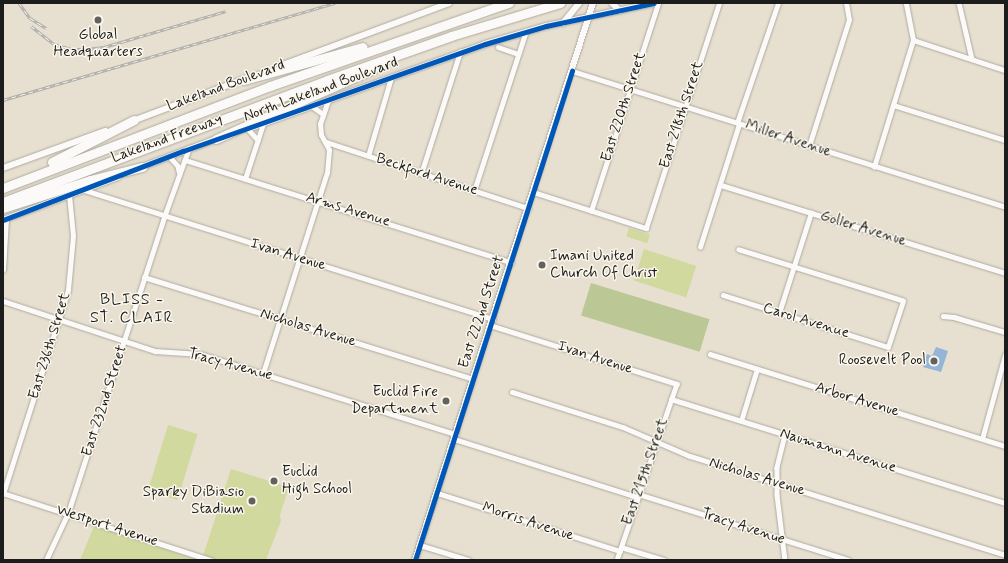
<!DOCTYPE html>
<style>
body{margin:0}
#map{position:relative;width:1008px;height:563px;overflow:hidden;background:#e7e0d0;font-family:Mynerve,sans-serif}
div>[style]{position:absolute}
.green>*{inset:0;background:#d1d99e;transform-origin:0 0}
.forest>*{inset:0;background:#bbc896;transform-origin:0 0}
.water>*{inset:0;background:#94b4d8}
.roads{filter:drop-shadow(0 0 1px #aeaaa0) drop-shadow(0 0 1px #aeaaa0)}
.minor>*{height:4.5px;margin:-2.25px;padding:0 2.25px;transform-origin:2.25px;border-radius:2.25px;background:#fbfaf8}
.tertiary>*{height:6px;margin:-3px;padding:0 3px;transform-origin:3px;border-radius:3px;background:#fbfaf8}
.motorway>*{height:9px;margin:-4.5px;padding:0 4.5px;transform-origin:4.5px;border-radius:4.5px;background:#fbfaf8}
.rail>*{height:3px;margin-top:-1.5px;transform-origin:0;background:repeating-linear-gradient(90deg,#fbf7ec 0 4.5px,#aeadab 0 9px);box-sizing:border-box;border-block:1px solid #aeadab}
.cycleway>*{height:5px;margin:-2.5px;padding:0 2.5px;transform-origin:2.5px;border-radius:2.5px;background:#0057b8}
.dots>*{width:11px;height:11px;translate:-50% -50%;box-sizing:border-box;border:2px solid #fbf7ec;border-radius:50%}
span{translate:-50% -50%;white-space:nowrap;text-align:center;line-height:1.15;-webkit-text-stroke:3px #fbf7ec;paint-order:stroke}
.poi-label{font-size:15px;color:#1c1c1c}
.left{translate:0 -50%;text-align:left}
.right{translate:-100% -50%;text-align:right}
.street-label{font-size:15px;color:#1c1c1c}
.neighbourhood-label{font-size:16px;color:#1c1c1c;letter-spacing:1px}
.frame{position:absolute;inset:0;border:4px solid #1c1c1c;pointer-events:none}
</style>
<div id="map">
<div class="green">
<div style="left:629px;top:228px;width:22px;height:9px;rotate:18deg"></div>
<div style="left:644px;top:249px;width:55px;height:33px;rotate:18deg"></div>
<div style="left:168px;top:425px;width:31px;height:69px;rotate:17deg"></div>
<div style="clip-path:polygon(231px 469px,289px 487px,280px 515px,281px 521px,266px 560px,214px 560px,203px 556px)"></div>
<div style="clip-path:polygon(94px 526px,198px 560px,80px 560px)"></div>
</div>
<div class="forest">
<div style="left:591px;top:283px;width:124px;height:34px;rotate:17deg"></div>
</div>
<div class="water">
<div style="clip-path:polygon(936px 347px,948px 351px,941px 372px,923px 367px,927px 354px,932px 356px)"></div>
</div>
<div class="roads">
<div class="minor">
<div style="left:959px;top:3px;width:57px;rotate:76.9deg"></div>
<div style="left:913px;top:40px;width:97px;rotate:18.1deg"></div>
<div style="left:498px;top:47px;width:21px;rotate:19deg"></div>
<div style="left:572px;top:71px;width:454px;rotate:17.4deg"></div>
<div style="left:893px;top:105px;width:117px;rotate:17.4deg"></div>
<div style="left:312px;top:106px;width:14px;rotate:36deg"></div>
<div style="left:737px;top:123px;width:127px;rotate:-71.1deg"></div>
<div style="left:248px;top:129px;width:15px;rotate:48deg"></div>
<div style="left:326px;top:142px;width:213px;rotate:18.1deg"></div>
<div style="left:809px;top:146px;width:132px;rotate:-72.4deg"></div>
<div style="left:849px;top:20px;width:17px;rotate:-100deg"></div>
<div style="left:169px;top:156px;width:13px;rotate:48deg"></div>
<div style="left:178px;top:166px;width:5px;rotate:79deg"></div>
<div style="left:368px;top:156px;width:81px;rotate:-73.6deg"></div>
<div style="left:185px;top:160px;width:342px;rotate:17.4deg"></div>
<div style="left:874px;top:167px;width:133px;rotate:-72.9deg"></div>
<div style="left:913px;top:40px;width:38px;rotate:-101deg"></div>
<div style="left:421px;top:174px;width:128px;rotate:-72.3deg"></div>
<div style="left:245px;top:179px;width:58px;rotate:-71.9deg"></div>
<div style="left:721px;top:185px;width:297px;rotate:17.2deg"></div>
<div style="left:84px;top:190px;width:429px;rotate:17.5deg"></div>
<div style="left:474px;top:191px;width:168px;rotate:-72deg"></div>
<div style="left:533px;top:192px;width:119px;rotate:17.7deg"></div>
<div style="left:646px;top:228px;width:237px;rotate:-72deg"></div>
<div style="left:591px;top:211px;width:219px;rotate:-72.1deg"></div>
<div style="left:700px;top:247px;width:129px;rotate:-72.4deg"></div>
<div style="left:3px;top:270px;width:51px;rotate:-86.6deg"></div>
<div style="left:144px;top:277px;width:344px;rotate:17.2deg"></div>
<div style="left:723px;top:295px;width:173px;rotate:17.5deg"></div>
<div style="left:888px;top:347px;width:48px;rotate:-71.9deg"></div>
<div style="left:903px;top:301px;width:172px;rotate:-162.7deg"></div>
<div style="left:3px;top:301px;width:160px;rotate:18.2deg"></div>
<div style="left:155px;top:351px;width:45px;rotate:3.8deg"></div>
<div style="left:200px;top:354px;width:268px;rotate:17.4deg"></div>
<div style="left:779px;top:313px;width:105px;rotate:-72.3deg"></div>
<div style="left:943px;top:316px;width:11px;rotate:5deg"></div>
<div style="left:954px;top:317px;width:53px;rotate:16.4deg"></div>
<div style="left:490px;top:325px;width:196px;rotate:17.5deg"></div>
<div style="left:677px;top:384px;width:186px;rotate:108.8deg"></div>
<div style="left:710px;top:354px;width:309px;rotate:17.3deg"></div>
<div style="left:263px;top:373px;width:210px;rotate:-72.3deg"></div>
<div style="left:327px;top:173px;width:23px;rotate:-85deg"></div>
<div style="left:329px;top:150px;width:17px;rotate:-118deg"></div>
<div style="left:321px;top:135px;width:11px;rotate:-95deg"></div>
<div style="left:320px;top:124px;width:24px;rotate:-71deg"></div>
<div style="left:512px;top:392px;width:116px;rotate:17.5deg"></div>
<div style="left:623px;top:427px;width:73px;rotate:23.4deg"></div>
<div style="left:690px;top:456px;width:330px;rotate:17.4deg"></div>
<div style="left:671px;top:399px;width:350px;rotate:17.3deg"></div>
<div style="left:741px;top:421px;width:54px;rotate:-72.9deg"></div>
<div style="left:785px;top:435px;width:34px;rotate:104deg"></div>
<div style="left:777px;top:468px;width:27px;rotate:90deg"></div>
<div style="left:777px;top:495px;width:65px;rotate:83deg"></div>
<div style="left:454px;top:439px;width:192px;rotate:17.6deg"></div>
<div style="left:982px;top:439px;width:87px;rotate:-74.7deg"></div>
<div style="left:3px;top:493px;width:219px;rotate:17.9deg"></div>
<div style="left:437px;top:493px;width:192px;rotate:17.6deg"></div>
<div style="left:3px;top:494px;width:214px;rotate:-72.3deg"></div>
<div style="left:68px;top:290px;width:54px;rotate:-84.7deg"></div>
<div style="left:73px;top:236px;width:41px;rotate:-95.6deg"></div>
<div style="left:638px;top:494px;width:220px;rotate:17.4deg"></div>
<div style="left:420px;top:545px;width:51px;rotate:17deg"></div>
<div style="left:621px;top:547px;width:45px;rotate:16.8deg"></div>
<div style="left:46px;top:560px;width:52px;rotate:-64.9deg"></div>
<div style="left:68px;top:513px;width:311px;rotate:-72deg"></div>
<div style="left:164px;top:217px;width:73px;rotate:-70.1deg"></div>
</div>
<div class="tertiary">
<div style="left:612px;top:3px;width:11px;rotate:45deg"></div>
<div style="left:563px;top:23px;width:26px;rotate:-51deg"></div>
<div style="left:280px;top:66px;width:180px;rotate:-20.4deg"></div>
<div style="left:130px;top:122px;width:125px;rotate:-20.6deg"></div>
<div style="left:248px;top:129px;width:252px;rotate:-19.7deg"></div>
<div style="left:485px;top:44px;width:64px;rotate:-16.4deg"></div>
<div style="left:546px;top:26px;width:110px;rotate:-12deg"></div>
<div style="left:3px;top:168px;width:109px;rotate:-19.9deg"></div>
<div style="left:139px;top:168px;width:85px;rotate:-20.6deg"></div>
<div style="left:3px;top:220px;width:123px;rotate:-20.5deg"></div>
<div style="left:415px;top:560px;width:585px;rotate:-72.28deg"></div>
</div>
<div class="motorway">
<div style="left:244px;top:80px;width:123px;rotate:-15.5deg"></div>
<div style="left:216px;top:139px;width:172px;rotate:-24deg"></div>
<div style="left:52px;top:162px;width:92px;rotate:-27.1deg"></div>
<div style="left:3px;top:188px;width:286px;rotate:-20.9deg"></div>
<div style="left:270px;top:86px;width:253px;rotate:-19.2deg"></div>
<div style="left:3px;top:202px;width:346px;rotate:-20.6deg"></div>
<div style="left:327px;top:80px;width:132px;rotate:-19.5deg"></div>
<div style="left:451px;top:36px;width:114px;rotate:-16.8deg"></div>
<div style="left:3px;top:208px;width:91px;rotate:-17.8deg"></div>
<div style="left:90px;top:180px;width:54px;rotate:-14deg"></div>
</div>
</div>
<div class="rail">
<div style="left:19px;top:3px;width:19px;rotate:54deg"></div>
<div style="left:30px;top:18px;width:19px;rotate:32deg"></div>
<div style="left:31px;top:26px;width:29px;rotate:38deg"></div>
<div style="left:54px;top:44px;width:18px;rotate:16deg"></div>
<div style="left:71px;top:49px;width:16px"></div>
<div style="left:87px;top:49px;width:17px;rotate:-7deg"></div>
<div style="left:104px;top:47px;width:127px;rotate:-16.4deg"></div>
<div style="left:3px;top:100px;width:346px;rotate:-16.3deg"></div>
</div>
<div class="cycleway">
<div style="left:3px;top:220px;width:193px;rotate:-21deg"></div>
<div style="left:183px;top:151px;width:320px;rotate:-19.5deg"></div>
<div style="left:485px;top:44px;width:64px;rotate:-16.4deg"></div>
<div style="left:546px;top:26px;width:110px;rotate:-12deg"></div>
<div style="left:415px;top:560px;width:514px;rotate:-72.2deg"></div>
</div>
<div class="dots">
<div style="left:98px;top:20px;background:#63615b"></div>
<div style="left:542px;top:265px;background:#63615b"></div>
<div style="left:934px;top:361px;background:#63615b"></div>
<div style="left:446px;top:401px;background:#63615b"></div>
<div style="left:274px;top:481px;background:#63615b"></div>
<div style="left:252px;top:501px;background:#63615b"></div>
</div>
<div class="poi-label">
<span style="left:98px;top:44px">Global<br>Headquarters</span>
<span class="left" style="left:550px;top:265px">Imani United<br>Church Of Christ</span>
<span class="right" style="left:926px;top:361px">Roosevelt Pool</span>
<span class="right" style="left:438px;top:401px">Euclid Fire<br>Department</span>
<span class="left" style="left:282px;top:481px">Euclid<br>High School</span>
<span class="right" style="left:244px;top:501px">Sparky DiBiasio<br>Stadium</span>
</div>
<div class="street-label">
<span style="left:226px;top:86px;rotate:-20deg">Lakeland Boulevard</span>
<span style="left:321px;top:90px;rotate:-20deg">North Lakeland Boulevard</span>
<span style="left:624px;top:107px;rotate:-72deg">East 220th Street</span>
<span style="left:682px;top:115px;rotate:-72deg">East 218th Street</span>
<span style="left:167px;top:139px;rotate:-20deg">Lakeland Freeway</span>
<span style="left:788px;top:139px;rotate:18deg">Miller Avenue</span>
<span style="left:427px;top:175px;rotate:18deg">Beckford Avenue</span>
<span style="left:348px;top:210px;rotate:17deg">Arms Avenue</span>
<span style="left:863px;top:229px;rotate:17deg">Goller Avenue</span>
<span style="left:288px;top:255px;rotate:17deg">Ivan Avenue</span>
<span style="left:482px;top:312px;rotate:-72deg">East 222nd Street</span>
<span style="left:806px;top:321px;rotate:17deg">Carol Avenue</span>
<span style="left:308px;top:328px;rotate:17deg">Nicholas Avenue</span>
<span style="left:50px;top:346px;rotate:-73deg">East 236th Street</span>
<span style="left:595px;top:358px;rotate:18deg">Ivan Avenue</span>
<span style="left:230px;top:365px;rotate:15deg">Tracy Avenue</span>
<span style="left:857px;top:400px;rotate:17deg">Arbor Avenue</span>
<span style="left:105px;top:401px;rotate:-72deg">East 232nd Street</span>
<span style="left:838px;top:451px;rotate:17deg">Naumann Avenue</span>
<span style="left:646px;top:472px;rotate:-71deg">East 215th Street</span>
<span style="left:757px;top:477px;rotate:17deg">Nicholas Avenue</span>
<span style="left:528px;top:522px;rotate:18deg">Morris Avenue</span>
<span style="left:107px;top:526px;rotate:18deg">Westport Avenue</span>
<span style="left:743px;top:527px;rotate:18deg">Tracy Avenue</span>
</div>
<div class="neighbourhood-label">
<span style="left:132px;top:309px">BLISS -<br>ST. CLAIR</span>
</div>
<div class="frame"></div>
</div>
